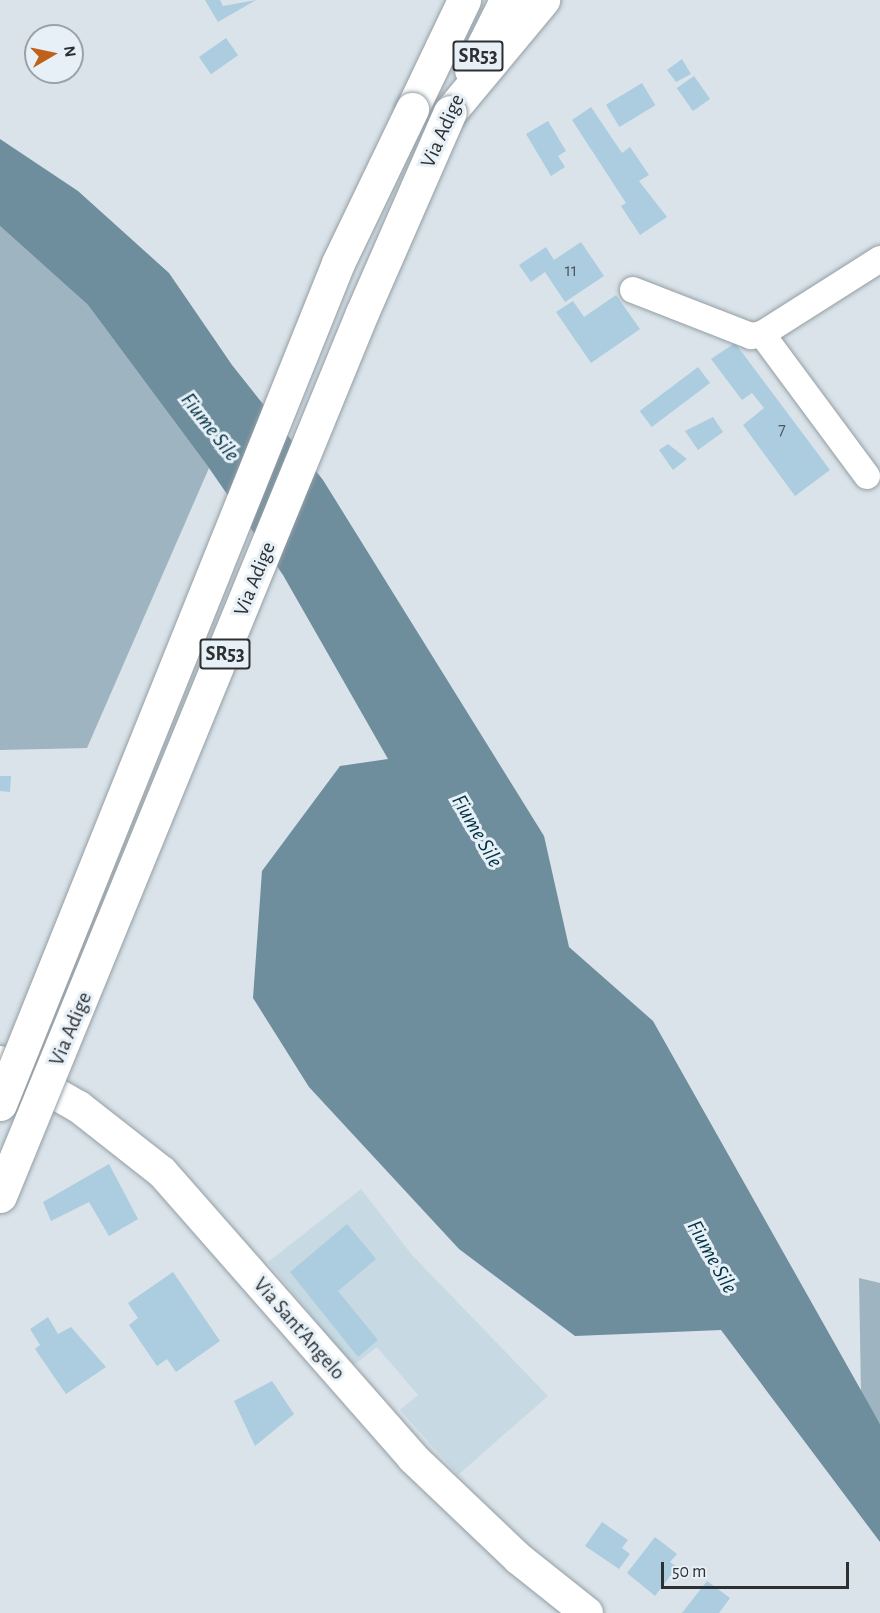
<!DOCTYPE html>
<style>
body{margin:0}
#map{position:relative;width:880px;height:1613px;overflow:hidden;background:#d9e3e9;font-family:"Alegreya Sans",sans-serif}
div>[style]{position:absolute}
.built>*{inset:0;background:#c7dae3}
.green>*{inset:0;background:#9eb4c0}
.water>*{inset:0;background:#6e8d9d}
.building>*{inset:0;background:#accddf;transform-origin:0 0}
.roads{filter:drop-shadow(0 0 2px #949ea4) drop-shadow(0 0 2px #949ea4)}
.minor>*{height:26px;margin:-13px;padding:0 13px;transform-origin:13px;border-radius:13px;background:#fff}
.tertiary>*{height:32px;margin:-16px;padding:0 16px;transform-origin:16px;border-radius:16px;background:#fff}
.trunk>*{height:33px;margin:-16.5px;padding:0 16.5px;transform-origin:16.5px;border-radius:16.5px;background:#fff}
.bridges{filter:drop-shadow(0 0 2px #949ea4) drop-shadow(0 0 2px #949ea4)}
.trunk-bridge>*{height:33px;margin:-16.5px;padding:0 16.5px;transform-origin:16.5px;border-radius:16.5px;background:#fff}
span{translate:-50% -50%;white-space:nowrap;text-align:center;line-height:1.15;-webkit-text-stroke:6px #e6f0f6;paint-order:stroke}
.number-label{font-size:18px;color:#4c575e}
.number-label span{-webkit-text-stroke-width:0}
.shield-label span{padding:2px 4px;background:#e6f0f6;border:2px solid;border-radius:4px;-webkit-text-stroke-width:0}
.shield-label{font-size:20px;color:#2c3033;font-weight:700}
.street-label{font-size:21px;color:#2c3033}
.water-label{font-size:22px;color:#013144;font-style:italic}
.north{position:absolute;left:24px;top:24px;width:60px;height:60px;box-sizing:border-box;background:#e6f0f6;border:2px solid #9ca3a8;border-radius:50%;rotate:81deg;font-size:16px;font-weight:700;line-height:24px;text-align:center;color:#2c3033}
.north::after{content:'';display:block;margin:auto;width:21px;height:27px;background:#c0611b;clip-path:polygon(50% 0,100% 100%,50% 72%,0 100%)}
.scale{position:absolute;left:661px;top:1562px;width:188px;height:27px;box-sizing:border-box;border:3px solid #2c3033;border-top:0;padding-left:8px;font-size:18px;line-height:21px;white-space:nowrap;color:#2c3033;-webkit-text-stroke:4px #e6f0f6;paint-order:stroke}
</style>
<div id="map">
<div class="built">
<div style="clip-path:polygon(361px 1189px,412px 1255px,548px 1396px,458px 1475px,400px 1410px,418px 1395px,377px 1347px,353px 1366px,268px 1262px)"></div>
</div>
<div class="green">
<div style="clip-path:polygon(0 226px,88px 305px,209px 468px,87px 748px,0 750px)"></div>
<div style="clip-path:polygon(859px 1278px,880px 1283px,880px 1424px,861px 1393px)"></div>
</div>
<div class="water">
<div style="clip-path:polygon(0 139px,78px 191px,169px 273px,232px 365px,323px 480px,544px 836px,569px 947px,653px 1021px,880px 1424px,880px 1542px,721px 1330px,575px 1336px,459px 1249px,309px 1087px,253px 998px,262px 871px,340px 766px,388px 759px,283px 575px,209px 468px,88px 305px,0 226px)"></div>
</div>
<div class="building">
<div style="clip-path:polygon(205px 0,220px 0,223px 6px,256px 0,218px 22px)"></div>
<div style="left:226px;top:38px;width:21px;height:33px;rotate:55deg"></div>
<div style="clip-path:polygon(682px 59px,691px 74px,676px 82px,667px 70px)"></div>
<div style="left:694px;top:76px;width:28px;height:21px;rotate:55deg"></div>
<div style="left:642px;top:83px;width:26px;height:42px;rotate:59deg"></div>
<div style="clip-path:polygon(591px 107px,622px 153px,630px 147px,649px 175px,639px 181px,667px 217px,640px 235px,621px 206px,626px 203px,572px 120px)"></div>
<div style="clip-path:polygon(548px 121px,566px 151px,558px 156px,565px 167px,551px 176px,526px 134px)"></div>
<div style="clip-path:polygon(581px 242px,604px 276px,565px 302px,545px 272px,531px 282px,519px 265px,546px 247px,554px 260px)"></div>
<div style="clip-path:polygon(616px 295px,640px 329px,591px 363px,556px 312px,573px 301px,584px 317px)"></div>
<div style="clip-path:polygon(735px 343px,830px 470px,795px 496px,743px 425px,764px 408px,752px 393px,742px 400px,711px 359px)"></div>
<div style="left:698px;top:367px;width:20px;height:73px;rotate:53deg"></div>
<div style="clip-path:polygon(713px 417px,723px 432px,698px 450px,685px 431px)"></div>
<div style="clip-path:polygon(668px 444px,687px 459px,673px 470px,659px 450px)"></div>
<div style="clip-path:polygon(0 776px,11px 776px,10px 792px,0 791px)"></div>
<div style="clip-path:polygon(109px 1164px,138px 1219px,109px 1236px,89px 1202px,51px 1221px,43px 1202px)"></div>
<div style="clip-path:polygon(347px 1224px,376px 1259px,338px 1291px,378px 1340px,358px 1357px,290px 1272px)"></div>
<div style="clip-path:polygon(173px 1272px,220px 1341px,176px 1372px,167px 1359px,157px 1366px,129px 1325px,138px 1318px,128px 1303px)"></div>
<div style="clip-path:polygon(48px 1317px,58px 1334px,71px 1327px,106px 1367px,66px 1394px,35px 1349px,40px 1345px,30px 1329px)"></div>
<div style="clip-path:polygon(272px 1381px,294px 1414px,255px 1446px,234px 1401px)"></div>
<div style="clip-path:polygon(602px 1522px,628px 1540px,622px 1548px,630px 1554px,619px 1569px,585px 1546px)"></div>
<div style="clip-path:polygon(655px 1537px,677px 1554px,670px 1562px,677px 1567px,655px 1596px,627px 1573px)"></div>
<div style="clip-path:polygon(707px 1581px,730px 1598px,719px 1613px,682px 1613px)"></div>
</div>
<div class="roads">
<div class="minor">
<div style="left:633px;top:290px;width:127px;rotate:21.3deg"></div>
<div style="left:751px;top:336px;width:11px;rotate:-10deg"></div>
<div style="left:867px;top:476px;width:177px;rotate:-126.5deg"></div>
<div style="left:762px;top:334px;width:140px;rotate:-32.4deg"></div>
</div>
<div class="tertiary">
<div style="left:0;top:1062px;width:91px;rotate:29.7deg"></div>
<div style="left:79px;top:1107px;width:105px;rotate:38.1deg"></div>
<div style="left:162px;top:1172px;width:381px;rotate:48.7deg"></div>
<div style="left:413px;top:1458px;width:146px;rotate:43.6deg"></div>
<div style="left:519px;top:1559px;width:87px;rotate:38.5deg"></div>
</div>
<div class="trunk">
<div style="left:471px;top:70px;width:78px;rotate:-63.4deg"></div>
<div style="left:412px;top:109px;width:121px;rotate:-64.5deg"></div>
<div style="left:450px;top:112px;width:146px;rotate:-50.3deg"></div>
</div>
</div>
<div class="bridges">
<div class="trunk-bridge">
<div style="left:0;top:1104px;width:906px;rotate:-68.1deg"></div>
<div style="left:338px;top:263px;width:171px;rotate:-64.3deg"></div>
<div style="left:0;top:1196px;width:954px;rotate:-67.71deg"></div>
<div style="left:362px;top:313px;width:219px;rotate:-66.4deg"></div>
</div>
</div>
<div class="number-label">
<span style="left:571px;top:271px">11</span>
<span style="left:782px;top:430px">7</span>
</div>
<div class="shield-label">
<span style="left:478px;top:56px">SR53</span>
<span style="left:225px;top:654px">SR53</span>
</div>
<div class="street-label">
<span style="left:443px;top:131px;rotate:-66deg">Via Adige</span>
<span style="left:255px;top:579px;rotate:-68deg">Via Adige</span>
<span style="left:71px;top:1029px;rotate:-67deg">Via Adige</span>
<span style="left:299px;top:1329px;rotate:49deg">Via Sant'Angelo</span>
</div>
<div class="water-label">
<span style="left:210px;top:427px;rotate:52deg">Fiume Sile</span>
<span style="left:477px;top:831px;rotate:60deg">Fiume Sile</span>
<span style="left:712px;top:1257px;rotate:61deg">Fiume Sile</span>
</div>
<div class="north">N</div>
<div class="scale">50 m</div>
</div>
